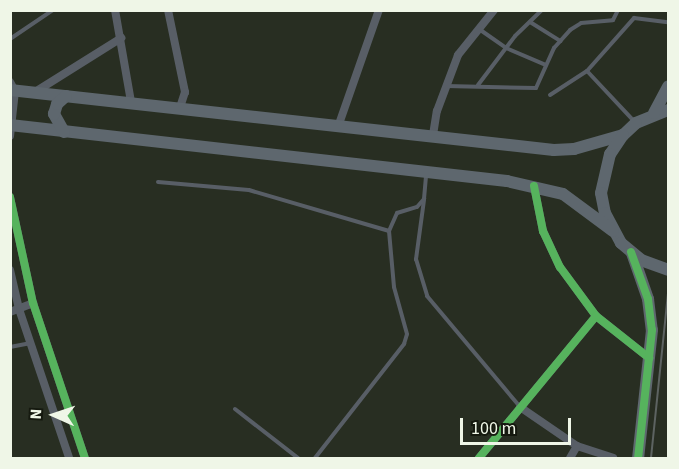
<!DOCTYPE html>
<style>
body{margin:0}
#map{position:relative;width:679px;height:469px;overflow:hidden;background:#282e22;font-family:"Source Sans 3",sans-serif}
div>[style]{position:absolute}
.service>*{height:4px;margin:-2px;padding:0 2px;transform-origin:2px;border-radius:2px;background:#585e66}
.minor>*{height:8px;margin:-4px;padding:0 4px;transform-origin:4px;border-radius:4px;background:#585e66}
.primary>*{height:12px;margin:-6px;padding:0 6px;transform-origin:6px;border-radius:6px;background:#5e676e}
.tram>*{height:1.5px;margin:-0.75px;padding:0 0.75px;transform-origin:0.75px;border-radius:0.75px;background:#5d6361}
.cycleway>*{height:8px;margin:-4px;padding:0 4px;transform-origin:4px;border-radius:4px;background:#56b35d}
span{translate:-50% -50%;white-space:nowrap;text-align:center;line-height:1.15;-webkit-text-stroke:4.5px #15190f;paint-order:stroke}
.frame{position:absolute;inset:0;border:12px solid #eff6e7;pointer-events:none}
.north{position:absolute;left:24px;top:385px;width:60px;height:60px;-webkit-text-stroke:4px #15190f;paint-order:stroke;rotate:273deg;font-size:16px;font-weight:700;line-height:24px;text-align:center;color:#eff6e7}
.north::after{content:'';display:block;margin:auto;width:21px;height:27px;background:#eff6e7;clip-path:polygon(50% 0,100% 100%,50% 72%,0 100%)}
.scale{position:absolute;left:460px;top:418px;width:111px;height:27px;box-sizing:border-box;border:3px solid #eff6e7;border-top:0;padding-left:8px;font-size:18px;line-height:21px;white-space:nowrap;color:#eff6e7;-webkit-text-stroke:4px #15190f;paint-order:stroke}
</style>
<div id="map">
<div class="service">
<div style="left:530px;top:22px;width:36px;rotate:32deg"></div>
<div style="left:479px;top:29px;width:33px;rotate:35deg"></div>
<div style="left:506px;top:48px;width:43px;rotate:23deg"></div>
<div style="left:10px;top:39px;width:52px;rotate:-34deg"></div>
<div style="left:587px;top:71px;width:69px;rotate:46.8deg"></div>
<div style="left:478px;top:85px;width:61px;rotate:-52.9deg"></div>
<div style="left:515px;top:36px;width:37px;rotate:-44deg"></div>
<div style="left:446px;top:86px;width:90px;rotate:1.3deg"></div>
<div style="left:536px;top:88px;width:44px;rotate:-65.8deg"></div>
<div style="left:554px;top:48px;width:24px;rotate:-48deg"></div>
<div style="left:570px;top:30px;width:13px;rotate:-32deg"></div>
<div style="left:581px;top:23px;width:32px;rotate:-5deg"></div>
<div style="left:613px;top:20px;width:11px;rotate:-63deg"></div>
<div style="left:550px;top:95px;width:44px;rotate:-33deg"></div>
<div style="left:587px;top:71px;width:71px;rotate:-48.4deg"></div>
<div style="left:634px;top:18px;width:34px;rotate:7deg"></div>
<div style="left:158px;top:182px;width:91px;rotate:5deg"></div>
<div style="left:249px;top:190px;width:146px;rotate:16.3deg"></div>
<div style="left:424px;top:200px;width:60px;rotate:97.7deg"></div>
<div style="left:416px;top:259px;width:39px;rotate:73deg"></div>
<div style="left:427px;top:296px;width:145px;rotate:50deg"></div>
<div style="left:10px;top:347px;width:20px;rotate:-11deg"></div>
<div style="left:235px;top:409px;width:80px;rotate:37.9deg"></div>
<div style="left:315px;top:458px;width:145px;rotate:-52deg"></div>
<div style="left:404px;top:344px;width:10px;rotate:-73deg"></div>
<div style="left:407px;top:334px;width:49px;rotate:-105.5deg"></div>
<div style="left:394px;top:287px;width:56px;rotate:-95.1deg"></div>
<div style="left:389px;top:231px;width:20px;rotate:-66deg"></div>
<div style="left:397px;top:213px;width:21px;rotate:-17deg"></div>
<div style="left:417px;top:207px;width:11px;rotate:-49deg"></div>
<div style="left:424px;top:199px;width:23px;rotate:-85deg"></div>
</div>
<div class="minor">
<div style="left:115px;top:10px;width:93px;rotate:80.1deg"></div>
<div style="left:168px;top:10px;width:84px;rotate:78.3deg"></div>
<div style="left:185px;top:92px;width:16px;rotate:108deg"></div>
<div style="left:10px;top:82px;width:10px;rotate:61deg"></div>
<div style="left:15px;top:91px;width:45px;rotate:96.3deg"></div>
<div style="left:35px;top:92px;width:102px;rotate:-32.1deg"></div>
<div style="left:339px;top:124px;width:121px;rotate:-70.7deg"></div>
<div style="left:433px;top:135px;width:24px;rotate:-81deg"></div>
<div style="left:437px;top:111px;width:60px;rotate:-69.4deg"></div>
<div style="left:458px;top:55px;width:58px;rotate:-51.3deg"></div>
<div style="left:534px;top:186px;width:46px;rotate:78.7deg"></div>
<div style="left:543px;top:231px;width:40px;rotate:65deg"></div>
<div style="left:560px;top:267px;width:61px;rotate:53.7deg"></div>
<div style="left:596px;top:316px;width:68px;rotate:38.4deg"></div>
<div style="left:10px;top:197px;width:108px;rotate:77.8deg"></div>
<div style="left:33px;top:303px;width:163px;rotate:71.5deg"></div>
<div style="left:10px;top:270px;width:40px;rotate:77deg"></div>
<div style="left:19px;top:309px;width:157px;rotate:71.4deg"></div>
<div style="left:10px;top:312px;width:25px;rotate:-21deg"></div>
<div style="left:520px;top:407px;width:69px;rotate:34.4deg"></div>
<div style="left:577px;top:446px;width:38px;rotate:18deg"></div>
<div style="left:479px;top:458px;width:184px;rotate:-50.5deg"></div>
<div style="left:570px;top:458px;width:14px;rotate:-60deg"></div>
</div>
<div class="primary">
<div style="left:10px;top:90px;width:547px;rotate:6.29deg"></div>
<div style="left:554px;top:150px;width:20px;rotate:-3deg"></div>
<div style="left:574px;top:149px;width:51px;rotate:-15.9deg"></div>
<div style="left:668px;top:110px;width:35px;rotate:158deg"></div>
<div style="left:636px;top:123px;width:18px;rotate:137deg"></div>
<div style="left:623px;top:135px;width:23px;rotate:124deg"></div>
<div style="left:610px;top:154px;width:40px;rotate:103deg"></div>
<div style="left:601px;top:193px;width:20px;rotate:79deg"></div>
<div style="left:605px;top:213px;width:34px;rotate:62deg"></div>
<div style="left:621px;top:243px;width:26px;rotate:40deg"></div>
<div style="left:641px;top:260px;width:29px;rotate:20deg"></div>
<div style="left:654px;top:113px;width:30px;rotate:-62deg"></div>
<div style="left:10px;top:125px;width:500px;rotate:6.43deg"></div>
<div style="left:507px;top:181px;width:57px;rotate:13.1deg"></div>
<div style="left:563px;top:194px;width:62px;rotate:36.5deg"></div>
<div style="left:64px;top:132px;width:21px;rotate:-119deg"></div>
<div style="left:54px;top:114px;width:10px;rotate:-73deg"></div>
<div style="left:57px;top:104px;width:12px;rotate:-42deg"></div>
<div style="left:632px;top:253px;width:49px;rotate:70.8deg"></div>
<div style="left:648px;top:299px;width:31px;rotate:83deg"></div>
<div style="left:652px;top:330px;width:129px;rotate:96.2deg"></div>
</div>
<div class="tram">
<div style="left:651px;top:458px;width:166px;rotate:-84.1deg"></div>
</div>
<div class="cycleway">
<div style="left:534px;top:186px;width:46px;rotate:78.7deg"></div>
<div style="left:543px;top:231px;width:40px;rotate:65deg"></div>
<div style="left:560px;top:267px;width:61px;rotate:53.7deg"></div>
<div style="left:596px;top:316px;width:68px;rotate:38.4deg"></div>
<div style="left:10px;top:197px;width:108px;rotate:77.8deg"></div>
<div style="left:33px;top:303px;width:163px;rotate:71.5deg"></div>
<div style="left:631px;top:252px;width:50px;rotate:70.1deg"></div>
<div style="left:648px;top:299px;width:31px;rotate:83deg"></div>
<div style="left:652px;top:330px;width:129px;rotate:96.2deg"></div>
<div style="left:479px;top:458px;width:184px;rotate:-50.5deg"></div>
</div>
<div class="frame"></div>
<div class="north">N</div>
<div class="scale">100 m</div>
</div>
